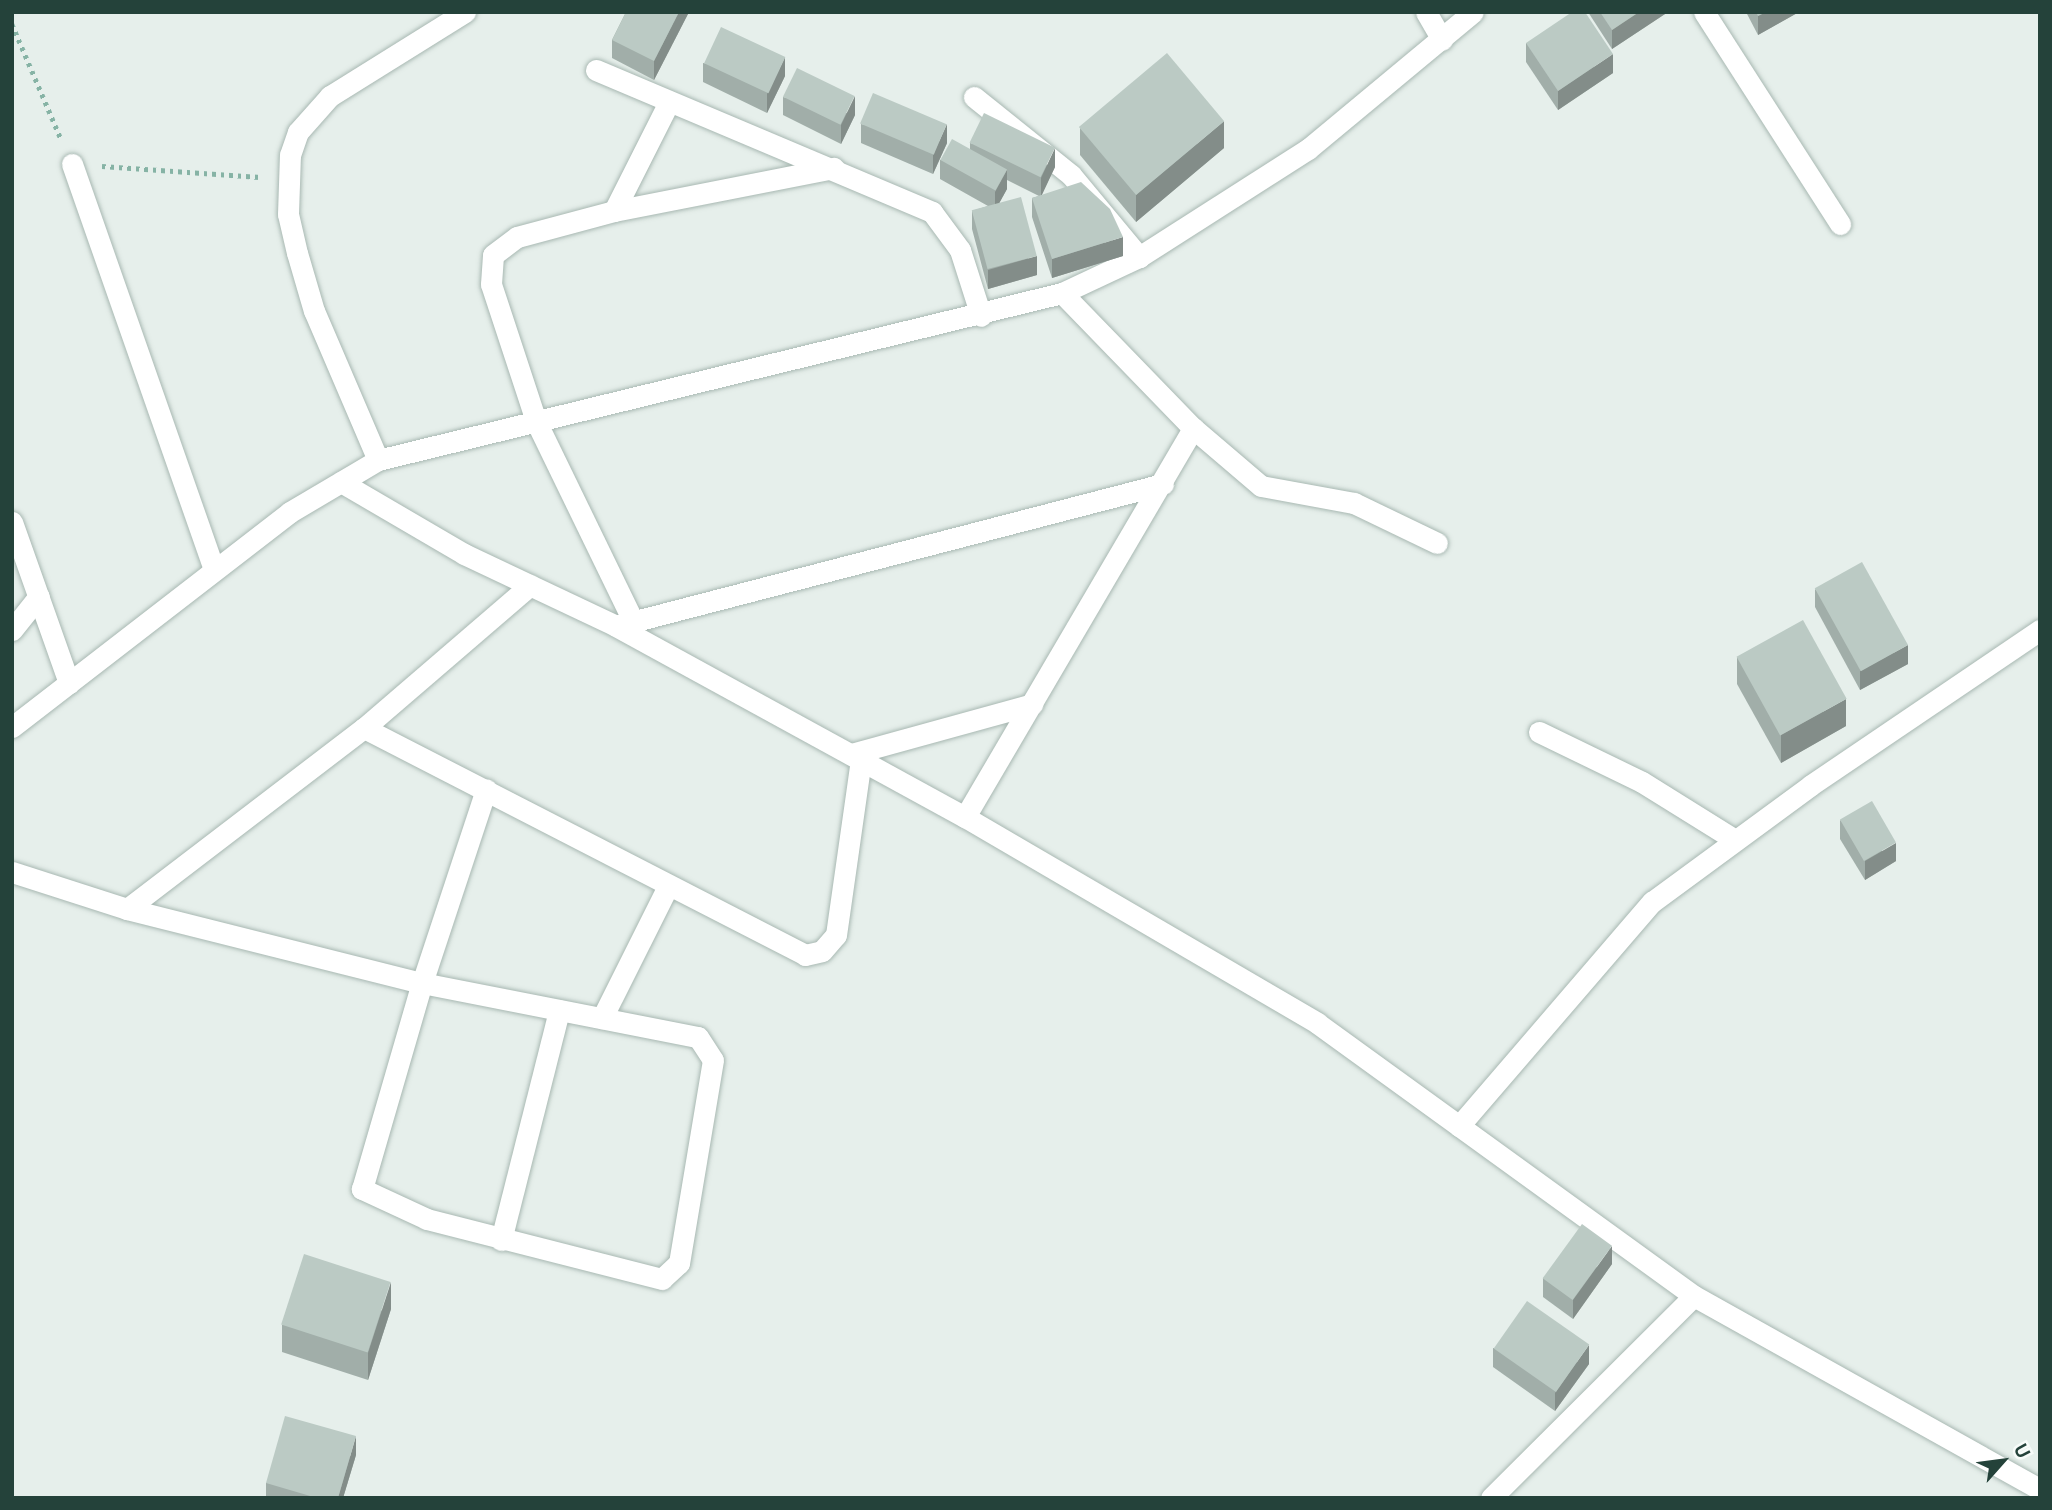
<!DOCTYPE html>
<style>
body{margin:0}
#map{position:relative;width:2052px;height:1510px;overflow:hidden;background:#e6efeb;font-family:"DM Sans",sans-serif}
div>[style]{position:absolute}
.path>*{height:4.5px;margin-top:-2.25px;transform-origin:0;background:repeating-linear-gradient(90deg,#86b3a5 0 3.5px,transparent 0 8.5px)}
.roads{filter:drop-shadow(0 0 2px #a8b8b2) drop-shadow(0 0 2px #a8b8b2)}
.minor>*{height:21px;margin:-10.5px;padding:0 10.5px;transform-origin:10.5px;border-radius:10.5px;background:#fff}
.wall>*{inset:0;background:#a1aea9}
.shaded-wall>*{inset:0;background:#838d89}
.building>*{inset:0;background:#bbcac4;transform-origin:0 0}
span{translate:-50% -50%;white-space:nowrap;text-align:center;line-height:1.15;-webkit-text-stroke:5px #f7fbf9;paint-order:stroke}
.frame{position:absolute;inset:0;border:14px solid #24423a;pointer-events:none}
.north{position:absolute;left:1968px;top:1426px;width:70px;height:70px;-webkit-text-stroke:5px #f7fbf9;paint-order:stroke;rotate:62deg;font-size:19px;font-weight:700;line-height:28px;text-align:center;color:#24423a}
.north::after{content:'';display:block;margin:auto;width:24px;height:32px;background:#24423a;clip-path:polygon(50% 0,100% 100%,50% 72%,0 100%)}
</style>
<div id="map">
<div class="path">
<div style="left:12px;top:24px;width:125px;rotate:66.9deg"></div>
<div style="left:102px;top:166px;width:159px;rotate:4deg"></div>
</div>
<div class="roads">
<div class="minor">
<div style="left:1426px;top:12px;width:32px;rotate:60deg"></div>
<div style="left:1704px;top:12px;width:252px;rotate:57.3deg"></div>
<div style="left:596px;top:70px;width:365px;rotate:22.9deg"></div>
<div style="left:932px;top:212px;width:47px;rotate:53.6deg"></div>
<div style="left:960px;top:250px;width:69px;rotate:72.3deg"></div>
<div style="left:974px;top:97px;width:124px;rotate:38.8deg"></div>
<div style="left:1071px;top:175px;width:107px;rotate:50.3deg"></div>
<div style="left:72px;top:164px;width:429px;rotate:70.7deg"></div>
<div style="left:614px;top:211px;width:122px;rotate:-63.2deg"></div>
<div style="left:1062px;top:293px;width:188px;rotate:45.9deg"></div>
<div style="left:1193px;top:428px;width:89px;rotate:40.5deg"></div>
<div style="left:1261px;top:486px;width:95px;rotate:10.4deg"></div>
<div style="left:1354px;top:503px;width:92px;rotate:25.7deg"></div>
<div style="left:378px;top:460px;width:162px;rotate:-113.2deg"></div>
<div style="left:314px;top:311px;width:60px;rotate:-106.3deg"></div>
<div style="left:297px;top:253px;width:40px;rotate:-103deg"></div>
<div style="left:288px;top:214px;width:59px;rotate:-88.1deg"></div>
<div style="left:290px;top:155px;width:24px;rotate:-71deg"></div>
<div style="left:298px;top:132px;width:48px;rotate:-48.4deg"></div>
<div style="left:330px;top:96px;width:159px;rotate:-31.9deg"></div>
<div style="left:341px;top:482px;width:143px;rotate:30.3deg"></div>
<div style="left:464px;top:554px;width:168px;rotate:25.3deg"></div>
<div style="left:616px;top:626px;width:398px;rotate:28.7deg"></div>
<div style="left:965px;top:817px;width:408px;rotate:30.3deg"></div>
<div style="left:1317px;top:1023px;width:465px;rotate:35.9deg"></div>
<div style="left:1694px;top:1296px;width:396px;rotate:29.2deg"></div>
<div style="left:12px;top:522px;width:171px;rotate:70.5deg"></div>
<div style="left:633px;top:621px;width:222px;rotate:-115.9deg"></div>
<div style="left:536px;top:421px;width:144px;rotate:-108.2deg"></div>
<div style="left:491px;top:284px;width:29px;rotate:-86deg"></div>
<div style="left:493px;top:255px;width:30px;rotate:-37deg"></div>
<div style="left:517px;top:237px;width:100px;rotate:-15deg"></div>
<div style="left:614px;top:211px;width:224px;rotate:-11.1deg"></div>
<div style="left:620px;top:625px;width:561px;rotate:-14.56deg"></div>
<div style="left:12px;top:630px;width:43px;rotate:-51.5deg"></div>
<div style="left:12px;top:727px;width:351px;rotate:-37.7deg"></div>
<div style="left:290px;top:512px;width:102px;rotate:-30.6deg"></div>
<div style="left:378px;top:460px;width:704px;rotate:-13.72deg"></div>
<div style="left:1062px;top:293px;width:85px;rotate:-25.1deg"></div>
<div style="left:1139px;top:257px;width:201px;rotate:-32.6deg"></div>
<div style="left:1308px;top:149px;width:214px;rotate:-39.7deg"></div>
<div style="left:364px;top:728px;width:496px;rotate:27.2deg"></div>
<div style="left:805px;top:955px;width:17px;rotate:-13deg"></div>
<div style="left:822px;top:951px;width:21px;rotate:-49deg"></div>
<div style="left:836px;top:935px;width:178px;rotate:-81.9deg"></div>
<div style="left:1539px;top:732px;width:114px;rotate:25.9deg"></div>
<div style="left:1642px;top:782px;width:110px;rotate:31.9deg"></div>
<div style="left:851px;top:754px;width:188px;rotate:-15.4deg"></div>
<div style="left:965px;top:817px;width:451px;rotate:-59.6deg"></div>
<div style="left:12px;top:872px;width:121px;rotate:17.8deg"></div>
<div style="left:127px;top:909px;width:304px;rotate:14.1deg"></div>
<div style="left:422px;top:983px;width:281px;rotate:11.1deg"></div>
<div style="left:698px;top:1037px;width:27px;rotate:57deg"></div>
<div style="left:713px;top:1060px;width:206px;rotate:99.5deg"></div>
<div style="left:679px;top:1263px;width:23px;rotate:137deg"></div>
<div style="left:662px;top:1279px;width:243px;rotate:-165.7deg"></div>
<div style="left:427px;top:1219px;width:72px;rotate:-155.2deg"></div>
<div style="left:362px;top:1189px;width:215px;rotate:-73.8deg"></div>
<div style="left:422px;top:983px;width:204px;rotate:-71.7deg"></div>
<div style="left:127px;top:909px;width:298px;rotate:-37.4deg"></div>
<div style="left:364px;top:728px;width:219px;rotate:-40.7deg"></div>
<div style="left:602px;top:1018px;width:148px;rotate:-63.4deg"></div>
<div style="left:1459px;top:1126px;width:296px;rotate:-49.3deg"></div>
<div style="left:1652px;top:902px;width:197px;rotate:-36.3deg"></div>
<div style="left:1811px;top:785px;width:277px;rotate:-34.1deg"></div>
<div style="left:501px;top:1240px;width:237px;rotate:-75.8deg"></div>
<div style="left:1491px;top:1498px;width:286px;rotate:-44.9deg"></div>
</div>
</div>
<div class="wall">
<div style="clip-path:polygon(626px 12px,689px 12px,654px 80px,612px 58px,612px 40px)"></div>
<div style="clip-path:polygon(1588px 12px,1668px 12px,1612px 49px)"></div>
<div style="clip-path:polygon(1746px 12px,1799px 12px,1758px 35px)"></div>
<div style="clip-path:polygon(1526px 43px,1613px 73px,1558px 110px,1526px 62px)"></div>
<div style="clip-path:polygon(703px 63px,785px 76px,767px 113px,703px 82px)"></div>
<div style="clip-path:polygon(783px 97px,855px 115px,841px 144px,783px 115px)"></div>
<div style="clip-path:polygon(861px 124px,947px 143px,933px 174px,861px 143px)"></div>
<div style="clip-path:polygon(1080px 128px,1224px 148px,1136px 222px,1080px 155px)"></div>
<div style="clip-path:polygon(970px 143px,1055px 167px,1041px 195px,1123px 256px,1052px 278px,1032px 217px,1032px 198px,1039px 196px,1007px 180px,1007px 189px,999px 203px,1037px 275px,988px 289px,972px 229px,972px 211px,988px 206px,940px 179px,940px 160px,970px 149px)"></div>
<div style="clip-path:polygon(1815px 589px,1908px 664px,1860px 690px,1815px 607px)"></div>
<div style="clip-path:polygon(1737px 657px,1846px 726px,1781px 763px,1737px 684px)"></div>
<div style="clip-path:polygon(1840px 820px,1896px 861px,1865px 880px,1840px 839px)"></div>
<div style="clip-path:polygon(1612px 1264px,1573px 1319px,1543px 1297px,1543px 1278px)"></div>
<div style="clip-path:polygon(391px 1309px,368px 1380px,282px 1352px,282px 1325px)"></div>
<div style="clip-path:polygon(1493px 1348px,1589px 1364px,1555px 1411px,1493px 1367px)"></div>
<div style="clip-path:polygon(356px 1455px,343px 1498px,266px 1498px,266px 1483px)"></div>
</div>
<div class="shaded-wall">
<div style="clip-path:polygon(679px 12px,689px 12px,654px 80px,654px 61px)"></div>
<div style="clip-path:polygon(1639px 12px,1668px 12px,1612px 49px,1612px 30px)"></div>
<div style="clip-path:polygon(1766px 12px,1799px 12px,1758px 35px,1758px 16px)"></div>
<div style="clip-path:polygon(1613px 54px,1613px 73px,1558px 110px,1558px 91px)"></div>
<div style="clip-path:polygon(785px 57px,785px 76px,767px 113px,767px 94px)"></div>
<div style="clip-path:polygon(855px 96px,855px 115px,841px 144px,841px 125px)"></div>
<div style="clip-path:polygon(1224px 121px,1224px 148px,1136px 222px,1136px 195px)"></div>
<div style="clip-path:polygon(947px 124px,947px 143px,933px 174px,933px 155px)"></div>
<div style="clip-path:polygon(1055px 148px,1055px 167px,1041px 197px,1041px 178px)"></div>
<div style="clip-path:polygon(1007px 170px,1007px 189px,995px 211px,995px 192px)"></div>
<div style="clip-path:polygon(1123px 237px,1123px 256px,1052px 278px,1052px 259px)"></div>
<div style="clip-path:polygon(1037px 256px,1037px 275px,988px 289px,988px 270px)"></div>
<div style="clip-path:polygon(1908px 645px,1908px 664px,1860px 690px,1860px 671px)"></div>
<div style="clip-path:polygon(1846px 699px,1846px 726px,1781px 763px,1781px 735px)"></div>
<div style="clip-path:polygon(1896px 843px,1896px 861px,1865px 880px,1865px 861px)"></div>
<div style="clip-path:polygon(1612px 1246px,1612px 1264px,1573px 1319px,1573px 1300px)"></div>
<div style="clip-path:polygon(391px 1282px,391px 1309px,368px 1380px,368px 1353px)"></div>
<div style="clip-path:polygon(1589px 1345px,1589px 1364px,1555px 1411px,1555px 1393px)"></div>
<div style="clip-path:polygon(356px 1436px,356px 1455px,343px 1498px,338px 1498px)"></div>
</div>
<div class="building">
<div style="clip-path:polygon(626px 12px,679px 12px,654px 61px,612px 40px)"></div>
<div style="clip-path:polygon(1572px 12px,1585px 12px,1613px 54px,1558px 91px,1526px 43px)"></div>
<div style="clip-path:polygon(1600px 12px,1639px 12px,1612px 30px)"></div>
<div style="clip-path:polygon(1756px 12px,1766px 12px,1758px 16px)"></div>
<div style="left:721px;top:27px;width:71px;height:40px;rotate:25deg"></div>
<div style="left:1167px;top:53px;width:89px;height:115px;rotate:50deg"></div>
<div style="left:797px;top:68px;width:64px;height:32px;rotate:26deg"></div>
<div style="left:873px;top:93px;width:80px;height:33px;rotate:23deg"></div>
<div style="left:984px;top:113px;width:79px;height:33px;rotate:26deg"></div>
<div style="left:952px;top:139px;width:63px;height:24px;rotate:29deg"></div>
<div style="clip-path:polygon(1081px 182px,1110px 209px,1123px 237px,1052px 259px,1032px 198px)"></div>
<div style="left:1021px;top:197px;width:61px;height:51px;rotate:75deg"></div>
<div style="left:1862px;top:562px;width:95px;height:54px;rotate:61deg"></div>
<div style="left:1803px;top:620px;width:90px;height:76px;rotate:61deg"></div>
<div style="left:1872px;top:801px;width:48px;height:37px;rotate:60deg"></div>
<div style="left:1582px;top:1224px;width:37px;height:67px;rotate:36deg"></div>
<div style="left:304px;top:1254px;width:91px;height:74px;rotate:18deg"></div>
<div style="left:1527px;top:1301px;width:76px;height:58px;rotate:35deg"></div>
<div style="clip-path:polygon(285px 1416px,356px 1436px,338px 1498px,317px 1498px,266px 1483px)"></div>
</div>
<div class="frame"></div>
<div class="north">U</div>
</div>
